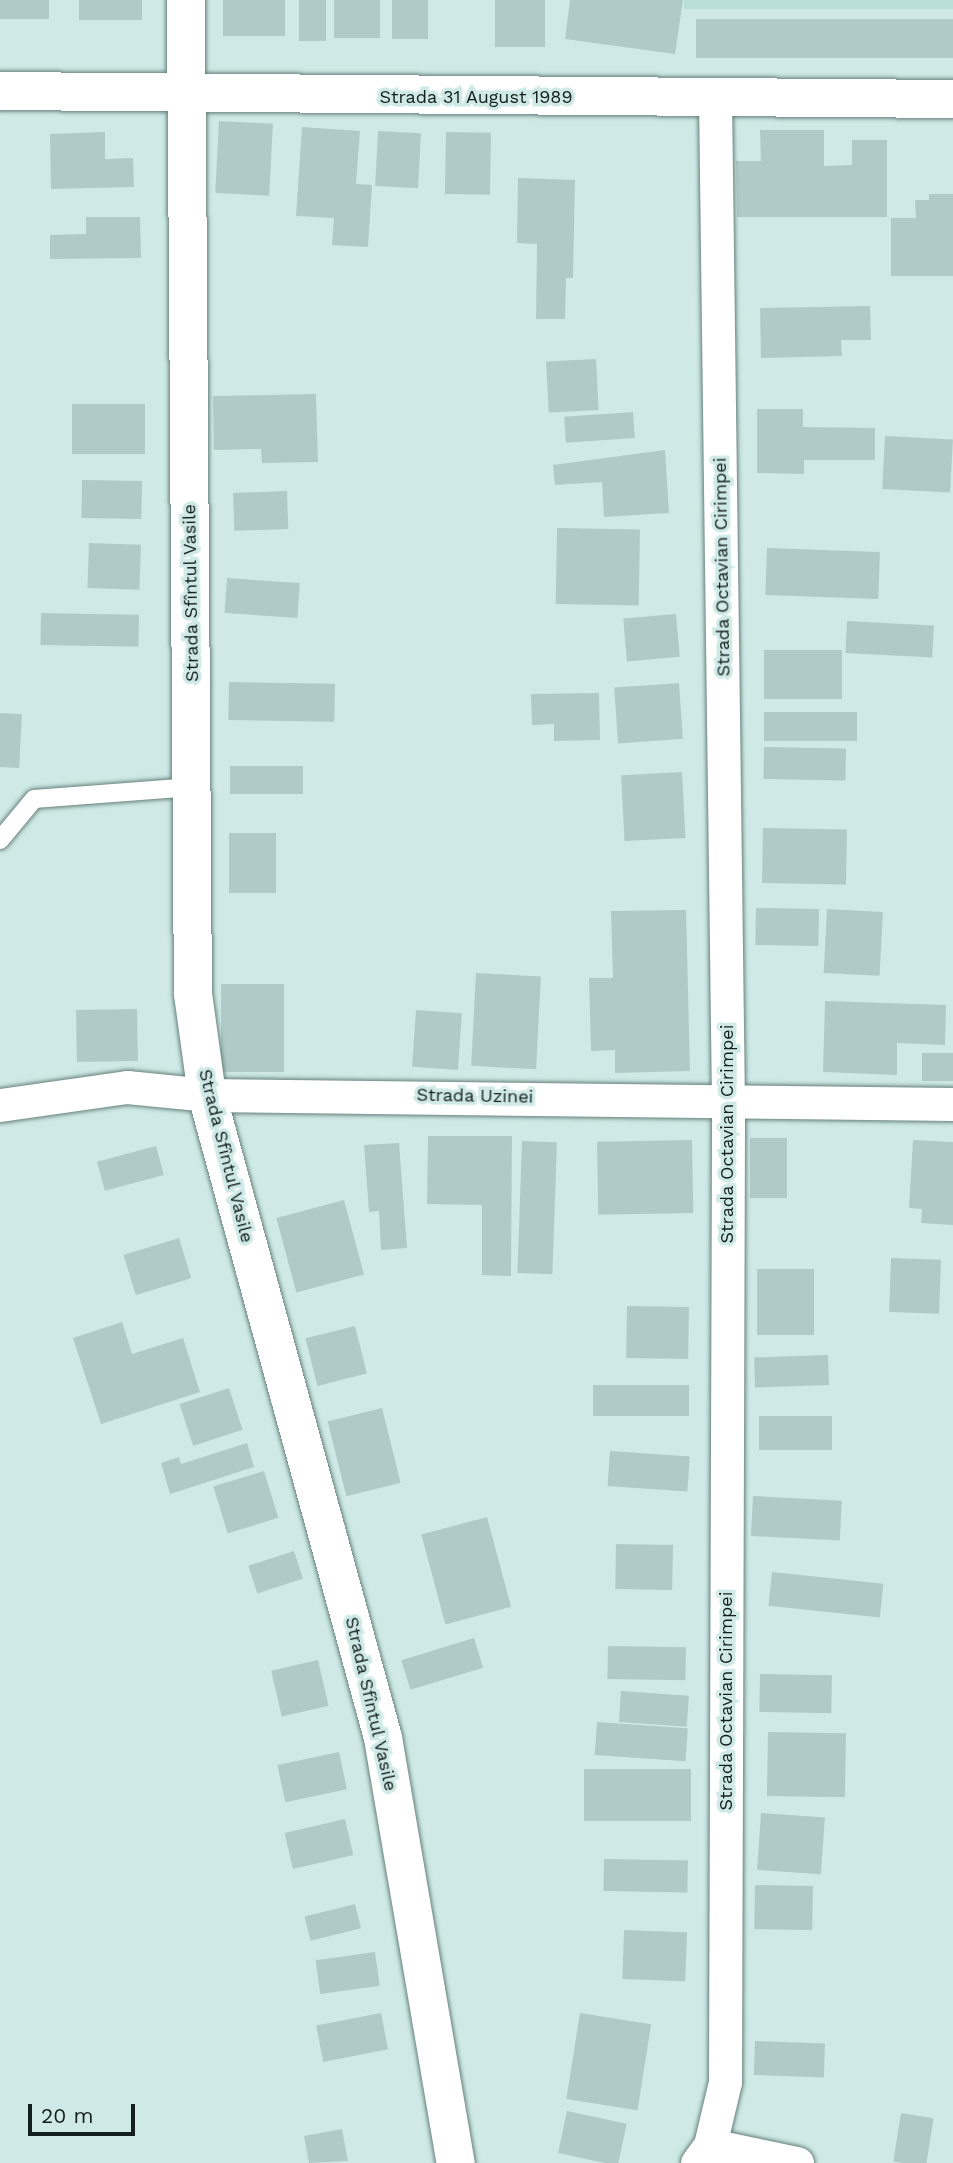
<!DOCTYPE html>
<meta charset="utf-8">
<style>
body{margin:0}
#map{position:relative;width:953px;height:2163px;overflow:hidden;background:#cfeae6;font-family:"Work Sans",sans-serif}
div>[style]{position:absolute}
.built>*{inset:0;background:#b9ddd8;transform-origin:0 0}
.building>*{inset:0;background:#b0cbc7;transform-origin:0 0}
.roads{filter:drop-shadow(0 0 2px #67807c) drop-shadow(0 0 2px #67807c)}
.lane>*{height:18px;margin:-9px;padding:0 9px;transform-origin:9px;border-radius:9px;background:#fff}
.street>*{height:33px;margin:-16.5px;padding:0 16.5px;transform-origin:16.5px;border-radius:16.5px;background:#fff}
.secondary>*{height:38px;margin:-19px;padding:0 19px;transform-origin:19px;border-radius:19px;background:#fff}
span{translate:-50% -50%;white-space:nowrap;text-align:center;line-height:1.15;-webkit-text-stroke:7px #cfeae6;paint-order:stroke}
.street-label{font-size:18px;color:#141e1d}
.scale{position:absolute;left:28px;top:2104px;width:107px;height:32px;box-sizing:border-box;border:4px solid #141e1d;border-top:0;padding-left:9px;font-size:21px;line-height:24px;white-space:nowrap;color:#141e1d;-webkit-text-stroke:5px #cfeae6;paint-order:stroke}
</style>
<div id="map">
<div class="built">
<div style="left:684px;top:0;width:269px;height:9px"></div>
</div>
<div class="building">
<div style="left:0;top:0;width:49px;height:19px"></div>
<div style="left:79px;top:0;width:63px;height:20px"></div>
<div style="left:223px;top:0;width:62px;height:36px"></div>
<div style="left:299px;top:0;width:27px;height:41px"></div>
<div style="left:334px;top:0;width:46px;height:38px"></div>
<div style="left:392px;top:0;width:36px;height:39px"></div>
<div style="left:495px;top:0;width:50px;height:47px"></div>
<div style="clip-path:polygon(570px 0,683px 0,675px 54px,565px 39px)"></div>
<div style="left:696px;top:19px;width:257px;height:39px"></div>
<div style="left:219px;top:121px;width:54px;height:72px;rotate:3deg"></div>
<div style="clip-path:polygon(302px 127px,360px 131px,356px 184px,372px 185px,368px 247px,332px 245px,334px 218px,296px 216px)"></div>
<div style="clip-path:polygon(760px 130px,824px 130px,824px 166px,852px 165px,852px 140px,887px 140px,887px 217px,737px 217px,736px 161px,761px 161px)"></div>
<div style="left:378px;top:131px;width:43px;height:55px;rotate:3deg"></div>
<div style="clip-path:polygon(105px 132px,105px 159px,133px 158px,134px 187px,51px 189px,50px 134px)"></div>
<div style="left:446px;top:132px;width:45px;height:62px;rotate:1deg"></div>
<div style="clip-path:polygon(518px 178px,575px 180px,573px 278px,566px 278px,565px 319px,536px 319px,537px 244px,517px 243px)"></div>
<div style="clip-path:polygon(929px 194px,953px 194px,953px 276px,891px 276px,891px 218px,916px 218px,915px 200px,929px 200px)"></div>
<div style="clip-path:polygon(86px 217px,140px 217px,141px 258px,50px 259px,50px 235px,86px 234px)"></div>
<div style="clip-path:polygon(870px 306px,871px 340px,841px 340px,842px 356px,761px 358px,760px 308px)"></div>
<div style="left:596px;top:359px;width:51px;height:50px;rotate:87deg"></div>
<div style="clip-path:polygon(316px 394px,318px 462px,262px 463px,261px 449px,214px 450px,213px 396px)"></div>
<div style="left:145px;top:404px;width:50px;height:73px;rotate:90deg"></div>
<div style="clip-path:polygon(757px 409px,803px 409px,803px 427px,875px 428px,875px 460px,804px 460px,804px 474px,757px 473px)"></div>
<div style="left:633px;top:412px;width:26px;height:69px;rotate:86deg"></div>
<div style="left:885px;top:436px;width:68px;height:53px;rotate:3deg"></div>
<div style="clip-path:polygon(665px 450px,669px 513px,604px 517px,602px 482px,555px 485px,553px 465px)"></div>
<div style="left:82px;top:480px;width:60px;height:38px;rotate:1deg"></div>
<div style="left:287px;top:491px;width:38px;height:54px;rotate:88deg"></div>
<div style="left:557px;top:528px;width:83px;height:76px;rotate:1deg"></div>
<div style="left:89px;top:543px;width:52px;height:45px;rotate:2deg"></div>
<div style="left:767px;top:548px;width:113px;height:47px;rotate:2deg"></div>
<div style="left:227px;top:578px;width:73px;height:35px;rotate:4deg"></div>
<div style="left:41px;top:613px;width:98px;height:32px;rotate:1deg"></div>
<div style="left:676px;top:614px;width:43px;height:53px;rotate:85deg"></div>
<div style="left:847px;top:621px;width:87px;height:32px;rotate:3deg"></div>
<div style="left:764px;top:650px;width:78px;height:49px"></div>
<div style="left:229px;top:682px;width:106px;height:38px;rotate:1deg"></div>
<div style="left:679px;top:683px;width:56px;height:65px;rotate:86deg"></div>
<div style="clip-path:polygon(599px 693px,600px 740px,554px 741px,554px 724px,532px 725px,531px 694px)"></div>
<div style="left:764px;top:712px;width:93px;height:29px"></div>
<div style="left:0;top:713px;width:22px;height:54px;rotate:3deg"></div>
<div style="left:764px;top:747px;width:82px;height:32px;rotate:1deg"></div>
<div style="left:230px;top:766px;width:73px;height:28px"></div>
<div style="left:682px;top:772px;width:66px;height:61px;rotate:87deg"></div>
<div style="left:763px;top:828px;width:84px;height:55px;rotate:1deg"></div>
<div style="left:229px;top:833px;width:47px;height:60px"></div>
<div style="left:756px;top:908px;width:63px;height:37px;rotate:1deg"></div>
<div style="left:827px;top:909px;width:56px;height:64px;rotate:3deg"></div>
<div style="clip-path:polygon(686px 910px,690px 1071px,615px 1073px,615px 1050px,591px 1051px,589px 978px,613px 978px,611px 911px)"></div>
<div style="left:476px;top:973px;width:65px;height:93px;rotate:3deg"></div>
<div style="left:221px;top:984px;width:63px;height:88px"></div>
<div style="clip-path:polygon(825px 1001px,946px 1005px,945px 1045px,897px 1043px,897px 1075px,823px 1072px)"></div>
<div style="left:137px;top:1009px;width:52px;height:61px;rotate:89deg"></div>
<div style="left:416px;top:1010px;width:46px;height:57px;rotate:4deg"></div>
<div style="left:922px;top:1053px;width:31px;height:28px"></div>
<div style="clip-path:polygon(428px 1136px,512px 1136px,511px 1276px,482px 1275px,482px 1205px,427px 1204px)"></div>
<div style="left:750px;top:1138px;width:37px;height:60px"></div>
<div style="left:692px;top:1140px;width:73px;height:95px;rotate:89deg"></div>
<div style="clip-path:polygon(913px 1140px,953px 1142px,953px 1225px,921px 1223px,922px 1209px,909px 1208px)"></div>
<div style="left:522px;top:1141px;width:35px;height:132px;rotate:2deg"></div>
<div style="clip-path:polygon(399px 1143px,407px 1248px,381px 1250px,379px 1211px,369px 1212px,364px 1145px)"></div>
<div style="left:156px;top:1146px;width:30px;height:61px;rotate:75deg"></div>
<div style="left:344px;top:1200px;width:77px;height:70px;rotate:75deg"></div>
<div style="left:179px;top:1238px;width:42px;height:58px;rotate:73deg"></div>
<div style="left:891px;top:1258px;width:50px;height:54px;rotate:2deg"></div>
<div style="left:757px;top:1269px;width:57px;height:66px"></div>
<div style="left:627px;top:1306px;width:62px;height:52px;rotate:1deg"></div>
<div style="clip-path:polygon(122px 1322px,132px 1354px,183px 1338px,200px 1392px,101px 1424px,73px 1338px)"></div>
<div style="left:355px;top:1326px;width:49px;height:51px;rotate:76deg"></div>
<div style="left:828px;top:1355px;width:30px;height:74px;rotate:88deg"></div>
<div style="left:689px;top:1385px;width:31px;height:96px;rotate:90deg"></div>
<div style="left:229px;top:1388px;width:44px;height:52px;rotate:72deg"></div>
<div style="left:382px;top:1408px;width:77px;height:56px;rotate:76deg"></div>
<div style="left:832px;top:1416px;width:34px;height:73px;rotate:90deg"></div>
<div style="clip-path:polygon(247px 1443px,254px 1467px,170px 1494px,161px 1463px,179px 1457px,181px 1464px)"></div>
<div style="left:610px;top:1451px;width:80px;height:35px;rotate:4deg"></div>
<div style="left:264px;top:1471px;width:49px;height:53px;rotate:73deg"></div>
<div style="left:753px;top:1496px;width:89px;height:40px;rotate:3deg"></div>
<div style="left:487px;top:1517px;width:93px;height:68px;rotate:75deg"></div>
<div style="left:616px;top:1544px;width:57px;height:45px;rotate:1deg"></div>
<div style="left:294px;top:1551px;width:29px;height:48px;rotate:72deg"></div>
<div style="left:772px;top:1572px;width:112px;height:34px;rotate:6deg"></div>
<div style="left:474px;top:1638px;width:31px;height:76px;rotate:73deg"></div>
<div style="left:608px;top:1646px;width:78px;height:33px;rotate:1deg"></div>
<div style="left:318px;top:1660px;width:47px;height:48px;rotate:77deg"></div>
<div style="left:760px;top:1674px;width:72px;height:38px;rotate:1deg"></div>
<div style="left:621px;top:1691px;width:68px;height:31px;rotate:4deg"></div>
<div style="left:597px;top:1722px;width:91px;height:33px;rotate:4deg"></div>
<div style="left:768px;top:1732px;width:78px;height:64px;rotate:1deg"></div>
<div style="left:339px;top:1752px;width:38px;height:63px;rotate:78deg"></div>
<div style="left:584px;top:1769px;width:107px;height:52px"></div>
<div style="left:761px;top:1813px;width:64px;height:57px;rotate:4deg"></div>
<div style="left:345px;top:1819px;width:37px;height:62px;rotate:77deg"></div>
<div style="left:604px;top:1859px;width:84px;height:32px;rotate:1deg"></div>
<div style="left:755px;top:1885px;width:58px;height:44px;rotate:1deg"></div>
<div style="left:355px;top:1904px;width:25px;height:52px;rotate:76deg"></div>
<div style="left:624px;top:1930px;width:63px;height:49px;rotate:2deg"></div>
<div style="left:375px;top:1952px;width:34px;height:60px;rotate:82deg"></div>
<div style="left:381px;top:2013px;width:37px;height:66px;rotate:79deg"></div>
<div style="left:580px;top:2013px;width:72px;height:87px;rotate:9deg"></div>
<div style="left:755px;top:2041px;width:70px;height:34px;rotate:2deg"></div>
<div style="left:567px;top:2111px;width:61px;height:43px;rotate:12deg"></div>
<div style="left:901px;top:2113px;width:33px;height:49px;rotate:9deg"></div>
<div style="clip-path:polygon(342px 2129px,348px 2161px,309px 2163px,304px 2136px)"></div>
</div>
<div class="roads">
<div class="lane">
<div style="left:0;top:840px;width:53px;rotate:-50.3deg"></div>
<div style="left:34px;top:799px;width:159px;rotate:-4.3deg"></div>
</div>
<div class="street">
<div style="left:0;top:1105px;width:128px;rotate:-8.1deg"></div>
<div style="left:127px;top:1087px;width:80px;rotate:5.7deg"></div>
<div style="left:207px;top:1095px;width:746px;rotate:0.69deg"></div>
<div style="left:710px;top:2145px;width:89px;rotate:11.7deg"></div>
<div style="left:697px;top:2163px;width:22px;rotate:-54deg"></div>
<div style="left:710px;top:2145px;width:65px;rotate:-76.6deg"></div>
<div style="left:725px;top:2082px;width:978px;rotate:-89.82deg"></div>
<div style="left:728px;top:1104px;width:1005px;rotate:-90.74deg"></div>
</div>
<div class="secondary">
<div style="left:186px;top:0;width:994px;rotate:89.6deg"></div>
<div style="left:193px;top:994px;width:102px;rotate:82.1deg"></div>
<div style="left:207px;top:1095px;width:667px;rotate:74.69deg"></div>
<div style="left:383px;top:1738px;width:431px;rotate:80.3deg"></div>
<div style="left:0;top:91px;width:953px;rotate:0.48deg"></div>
</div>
</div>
<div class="street-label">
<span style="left:476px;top:97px">Strada 31 August 1989</span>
<span style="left:722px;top:567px;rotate:-91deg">Strada Octavian Cirimpei</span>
<span style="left:191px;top:593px;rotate:-91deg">Strada Sfîntul Vasile</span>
<span style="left:475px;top:1096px;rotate:1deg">Strada Uzinei</span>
<span style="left:727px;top:1134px;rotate:-90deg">Strada Octavian Cirimpei</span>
<span style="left:226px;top:1156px;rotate:76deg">Strada Sfîntul Vasile</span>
<span style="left:726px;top:1701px;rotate:-90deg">Strada Octavian Cirimpei</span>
<span style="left:371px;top:1704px;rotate:77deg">Strada Sfîntul Vasile</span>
</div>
<div class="scale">20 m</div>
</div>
